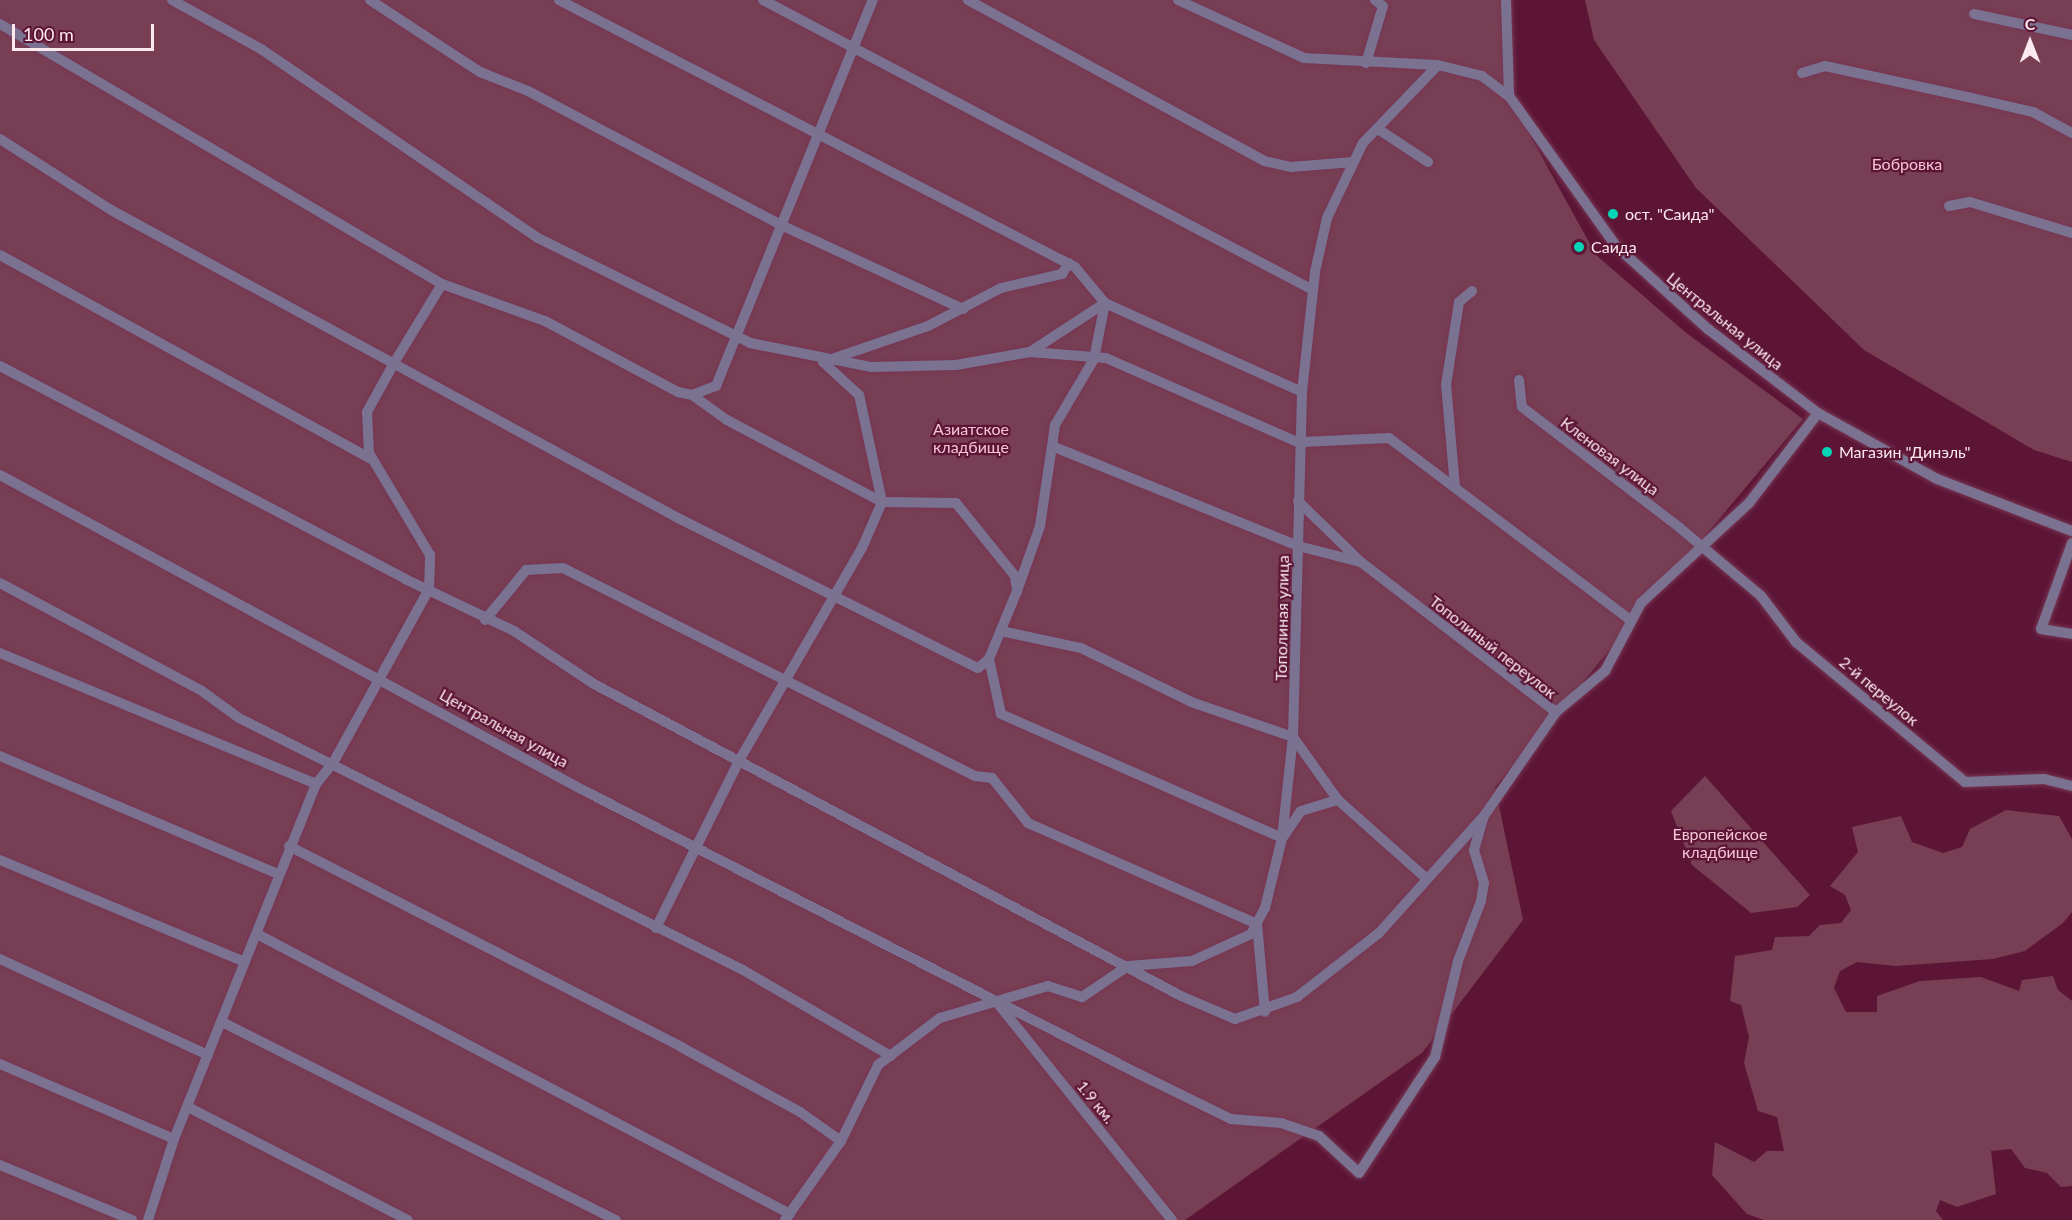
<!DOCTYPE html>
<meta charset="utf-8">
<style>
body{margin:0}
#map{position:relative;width:2072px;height:1220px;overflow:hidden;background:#5d1536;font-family:Lato,sans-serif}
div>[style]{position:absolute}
.green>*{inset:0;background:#783f54}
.roads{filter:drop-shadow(0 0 2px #763753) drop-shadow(0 0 2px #763753)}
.minor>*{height:10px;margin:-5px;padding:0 5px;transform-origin:5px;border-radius:5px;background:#7b7292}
.dots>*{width:16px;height:16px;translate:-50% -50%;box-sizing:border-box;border:3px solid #5d1536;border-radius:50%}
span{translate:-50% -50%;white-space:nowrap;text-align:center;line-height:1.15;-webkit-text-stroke:4.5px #5d1536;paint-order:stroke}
.park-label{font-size:16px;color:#f5c5d5}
.poi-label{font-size:16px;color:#fce9ee}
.left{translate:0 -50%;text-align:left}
.street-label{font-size:16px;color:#fce9ee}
.north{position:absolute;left:2000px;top:12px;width:60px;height:60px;-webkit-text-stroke:4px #5d1536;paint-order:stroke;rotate:0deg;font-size:16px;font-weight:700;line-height:24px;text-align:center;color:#fce9ee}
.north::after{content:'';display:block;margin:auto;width:21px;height:27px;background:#fce9ee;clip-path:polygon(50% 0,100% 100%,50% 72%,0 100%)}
.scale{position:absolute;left:12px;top:24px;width:142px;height:27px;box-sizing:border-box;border:3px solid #fce9ee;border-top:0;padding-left:8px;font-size:18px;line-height:21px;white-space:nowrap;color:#fce9ee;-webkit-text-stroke:4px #5d1536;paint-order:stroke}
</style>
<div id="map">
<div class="green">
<div style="clip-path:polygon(0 0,1506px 0,1509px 97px,1596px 255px,1685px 332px,1803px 419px,1495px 787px,1523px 920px,1422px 1053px,1185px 1220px,0 1220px)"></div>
<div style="clip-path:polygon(1585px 0,2072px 0,2072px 462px,2034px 450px,1864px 350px,1696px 188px,1594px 40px)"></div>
<div style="clip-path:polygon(1705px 776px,1810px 895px,1797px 907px,1751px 913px,1692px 865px,1671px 811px)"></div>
<div style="clip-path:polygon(2006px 810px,2059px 816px,2072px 839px,2072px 912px,2063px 923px,2025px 951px,1993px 959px,1896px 966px,1857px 962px,1840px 971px,1834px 988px,1846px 1012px,1877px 1012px,1877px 996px,1920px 981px,1981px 977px,2019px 991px,2022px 980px,2053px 976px,2058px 990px,2072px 1001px,2072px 1186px,2061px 1187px,2047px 1173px,2025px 1168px,2011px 1149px,1991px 1151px,1996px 1194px,1957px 1207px,1940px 1200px,1936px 1211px,1943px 1220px,1764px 1220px,1747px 1214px,1712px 1175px,1715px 1142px,1754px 1162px,1767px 1151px,1784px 1151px,1777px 1117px,1758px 1111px,1744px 1063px,1749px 1037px,1741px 1005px,1730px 1001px,1735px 956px,1772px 950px,1775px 937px,1809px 936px,1820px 925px,1841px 923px,1851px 910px,1845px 895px,1830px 886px,1858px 852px,1852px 827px,1901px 816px,1912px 842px,1943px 853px,1962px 847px,1970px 829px)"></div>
</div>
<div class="roads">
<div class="minor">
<div style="left:172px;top:0;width:102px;rotate:28.8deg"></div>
<div style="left:261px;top:49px;width:335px;rotate:34.3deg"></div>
<div style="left:538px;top:238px;width:237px;rotate:26.3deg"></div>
<div style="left:750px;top:343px;width:123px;rotate:11.2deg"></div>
<div style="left:871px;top:367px;width:85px;rotate:-1.3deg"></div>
<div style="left:956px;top:365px;width:75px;rotate:-10deg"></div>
<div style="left:1030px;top:352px;width:76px;rotate:4.5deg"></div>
<div style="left:1106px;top:358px;width:212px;rotate:23.7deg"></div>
<div style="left:370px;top:0;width:131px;rotate:33.2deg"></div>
<div style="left:480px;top:72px;width:52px;rotate:21.6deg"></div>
<div style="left:528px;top:91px;width:284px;rotate:27.9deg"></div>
<div style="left:779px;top:224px;width:203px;rotate:24.8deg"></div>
<div style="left:559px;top:0;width:581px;rotate:27.36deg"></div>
<div style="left:1075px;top:267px;width:47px;rotate:50.2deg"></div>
<div style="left:1105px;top:303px;width:216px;rotate:24.3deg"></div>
<div style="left:763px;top:0;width:622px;rotate:27.8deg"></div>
<div style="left:968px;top:0;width:338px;rotate:28.5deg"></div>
<div style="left:1265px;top:161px;width:27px;rotate:13deg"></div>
<div style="left:1291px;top:167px;width:62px;rotate:-4.6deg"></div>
<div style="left:1178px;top:0;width:139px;rotate:24.7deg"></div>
<div style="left:1304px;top:58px;width:134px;rotate:3deg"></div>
<div style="left:1438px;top:65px;width:45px;rotate:14deg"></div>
<div style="left:1482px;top:76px;width:34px;rotate:37deg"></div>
<div style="left:1506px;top:0;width:96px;rotate:88.2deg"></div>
<div style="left:1509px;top:96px;width:184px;rotate:54.5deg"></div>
<div style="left:1616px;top:246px;width:124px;rotate:42.1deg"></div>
<div style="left:1708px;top:329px;width:138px;rotate:37.4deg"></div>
<div style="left:1818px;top:413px;width:136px;rotate:29deg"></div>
<div style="left:1937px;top:479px;width:145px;rotate:21.1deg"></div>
<div style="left:1974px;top:14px;width:100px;rotate:12.1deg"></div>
<div style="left:0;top:24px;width:513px;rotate:30.47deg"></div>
<div style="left:1366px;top:63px;width:59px;rotate:-73.4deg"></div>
<div style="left:1383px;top:6px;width:10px;rotate:-143deg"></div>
<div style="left:1802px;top:73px;width:24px;rotate:-17deg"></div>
<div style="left:1825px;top:66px;width:150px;rotate:12.3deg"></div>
<div style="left:1972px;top:98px;width:63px;rotate:12.9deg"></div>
<div style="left:2033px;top:112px;width:44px;rotate:28.3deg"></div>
<div style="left:1378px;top:129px;width:60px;rotate:33.4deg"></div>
<div style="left:0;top:139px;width:132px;rotate:32.6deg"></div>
<div style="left:111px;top:210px;width:645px;rotate:28.51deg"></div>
<div style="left:678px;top:518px;width:335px;rotate:26.6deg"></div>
<div style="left:978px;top:668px;width:14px;rotate:-39deg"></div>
<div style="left:989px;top:659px;width:56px;rotate:77.7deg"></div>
<div style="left:1001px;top:714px;width:307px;rotate:23.8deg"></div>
<div style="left:1949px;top:206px;width:21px;rotate:-11deg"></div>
<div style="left:1970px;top:202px;width:107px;rotate:16.9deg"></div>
<div style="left:0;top:255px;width:426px;rotate:28.8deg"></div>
<div style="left:1030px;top:352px;width:90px;rotate:-33.2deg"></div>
<div style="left:1105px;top:303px;width:57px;rotate:101.1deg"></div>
<div style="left:1094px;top:359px;width:77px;rotate:120.6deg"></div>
<div style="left:1055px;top:425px;width:21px;rotate:98deg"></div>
<div style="left:0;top:366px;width:458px;rotate:27.7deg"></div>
<div style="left:405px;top:579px;width:121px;rotate:25.5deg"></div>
<div style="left:514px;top:631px;width:96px;rotate:33.5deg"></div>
<div style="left:594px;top:684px;width:665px;rotate:27.99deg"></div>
<div style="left:1181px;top:996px;width:59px;rotate:23.1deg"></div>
<div style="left:1235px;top:1019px;width:66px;rotate:-19.5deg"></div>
<div style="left:1297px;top:997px;width:104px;rotate:-38deg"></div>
<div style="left:1379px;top:933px;width:157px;rotate:-48.1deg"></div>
<div style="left:1484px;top:816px;width:126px;rotate:-55.3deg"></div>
<div style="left:1556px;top:712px;width:64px;rotate:-39.9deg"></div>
<div style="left:1605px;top:671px;width:77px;rotate:-62.1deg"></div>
<div style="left:1641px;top:603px;width:147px;rotate:-42.8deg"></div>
<div style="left:1749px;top:503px;width:113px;rotate:-52.5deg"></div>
<div style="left:1519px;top:380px;width:27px;rotate:84deg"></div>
<div style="left:1522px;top:407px;width:199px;rotate:37.4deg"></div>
<div style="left:1680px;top:528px;width:106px;rotate:40deg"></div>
<div style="left:1761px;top:596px;width:58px;rotate:52.7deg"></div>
<div style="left:1796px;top:642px;width:219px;rotate:39.6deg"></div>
<div style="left:1965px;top:782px;width:79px;rotate:-2.2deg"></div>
<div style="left:2044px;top:779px;width:29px;rotate:14deg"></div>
<div style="left:692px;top:395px;width:43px;rotate:35.5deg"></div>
<div style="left:727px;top:420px;width:175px;rotate:27.9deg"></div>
<div style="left:882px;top:502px;width:74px;rotate:0.8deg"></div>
<div style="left:956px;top:503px;width:94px;rotate:51.1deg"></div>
<div style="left:1015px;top:576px;width:15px;rotate:82deg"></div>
<div style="left:1017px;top:591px;width:74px;rotate:112.4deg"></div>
<div style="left:1302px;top:442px;width:87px;rotate:-2.6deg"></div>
<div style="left:1389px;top:438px;width:301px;rotate:37deg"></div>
<div style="left:0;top:475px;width:660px;rotate:28.39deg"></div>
<div style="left:581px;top:789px;width:627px;rotate:27.06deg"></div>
<div style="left:1139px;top:1074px;width:102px;rotate:26.1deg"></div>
<div style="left:1231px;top:1119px;width:50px;rotate:4.6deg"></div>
<div style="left:1281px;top:1123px;width:40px;rotate:18.9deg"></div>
<div style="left:1319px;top:1136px;width:54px;rotate:42.8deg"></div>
<div style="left:1359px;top:1173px;width:139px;rotate:-56.8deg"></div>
<div style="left:1435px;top:1057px;width:99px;rotate:-76.5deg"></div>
<div style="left:1458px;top:961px;width:64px;rotate:-69deg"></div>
<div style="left:1481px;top:901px;width:18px;rotate:-81deg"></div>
<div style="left:1484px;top:883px;width:34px;rotate:-107deg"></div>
<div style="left:1474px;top:850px;width:33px;rotate:-74deg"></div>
<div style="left:1455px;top:487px;width:102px;rotate:-95deg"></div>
<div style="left:1446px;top:385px;width:84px;rotate:-81.1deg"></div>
<div style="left:1459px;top:302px;width:17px;rotate:-40deg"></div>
<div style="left:1298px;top:501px;width:86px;rotate:44.1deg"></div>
<div style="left:2072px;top:543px;width:91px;rotate:109.8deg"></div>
<div style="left:2041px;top:629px;width:31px;rotate:9deg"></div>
<div style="left:0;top:583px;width:229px;rotate:28.1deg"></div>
<div style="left:202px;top:691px;width:46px;rotate:36.1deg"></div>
<div style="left:239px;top:718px;width:563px;rotate:26.57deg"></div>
<div style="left:743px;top:970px;width:171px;rotate:30.2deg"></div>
<div style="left:1017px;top:591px;width:69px;rotate:-70.5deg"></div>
<div style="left:1040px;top:526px;width:81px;rotate:-81.5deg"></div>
<div style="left:1052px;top:446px;width:266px;rotate:22.1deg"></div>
<div style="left:1298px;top:546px;width:65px;rotate:14.3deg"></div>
<div style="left:1361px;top:562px;width:246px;rotate:37.6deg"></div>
<div style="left:485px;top:620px;width:65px;rotate:-50.6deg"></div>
<div style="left:526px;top:570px;width:37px;rotate:-3deg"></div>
<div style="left:563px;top:568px;width:462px;rotate:26.8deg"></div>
<div style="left:975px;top:776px;width:17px;rotate:7deg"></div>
<div style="left:992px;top:778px;width:58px;rotate:51.3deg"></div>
<div style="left:1028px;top:823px;width:250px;rotate:23.8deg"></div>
<div style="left:1001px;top:631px;width:82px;rotate:12deg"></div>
<div style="left:1081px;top:648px;width:123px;rotate:26.1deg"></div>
<div style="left:1191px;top:702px;width:108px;rotate:18.9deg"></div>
<div style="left:0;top:653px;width:342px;rotate:22.5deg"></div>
<div style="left:1293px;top:737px;width:77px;rotate:54.5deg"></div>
<div style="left:1338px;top:800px;width:119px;rotate:41.6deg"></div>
<div style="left:0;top:756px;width:302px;rotate:23deg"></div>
<div style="left:1284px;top:836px;width:30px;rotate:-56deg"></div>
<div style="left:1301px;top:811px;width:39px;rotate:-17deg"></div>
<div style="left:289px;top:846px;width:441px;rotate:27.1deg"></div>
<div style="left:681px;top:1047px;width:136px;rotate:28.6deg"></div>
<div style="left:800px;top:1112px;width:50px;rotate:35.3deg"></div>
<div style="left:0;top:860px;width:265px;rotate:22.6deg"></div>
<div style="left:1257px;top:924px;width:88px;rotate:84.8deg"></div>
<div style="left:656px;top:928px;width:189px;rotate:-63.6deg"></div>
<div style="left:740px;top:759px;width:244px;rotate:-60deg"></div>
<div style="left:862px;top:548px;width:50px;rotate:-66.5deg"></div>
<div style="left:882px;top:502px;width:109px;rotate:-102.1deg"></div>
<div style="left:859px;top:395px;width:49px;rotate:-137.5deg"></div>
<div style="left:823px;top:362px;width:111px;rotate:-18.9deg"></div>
<div style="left:928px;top:326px;width:82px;rotate:-27.5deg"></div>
<div style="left:1001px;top:288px;width:63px;rotate:-12.9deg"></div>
<div style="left:1062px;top:274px;width:13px;rotate:-58deg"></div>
<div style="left:257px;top:934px;width:602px;rotate:27.71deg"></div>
<div style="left:0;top:959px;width:229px;rotate:24.8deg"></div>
<div style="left:999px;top:1005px;width:276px;rotate:51.2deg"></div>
<div style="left:222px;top:1022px;width:441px;rotate:26.7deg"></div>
<div style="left:0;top:1064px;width:189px;rotate:23.3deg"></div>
<div style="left:188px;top:1107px;width:247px;rotate:27.2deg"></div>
<div style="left:0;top:1165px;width:143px;rotate:22.6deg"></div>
<div style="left:148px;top:1220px;width:85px;rotate:-72.2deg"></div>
<div style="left:174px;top:1139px;width:382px;rotate:-68.2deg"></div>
<div style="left:316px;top:784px;width:27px;rotate:-51deg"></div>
<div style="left:333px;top:763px;width:199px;rotate:-61.1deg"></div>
<div style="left:429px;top:589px;width:34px;rotate:-88deg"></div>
<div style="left:430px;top:555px;width:119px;rotate:-120.9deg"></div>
<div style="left:369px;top:453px;width:41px;rotate:-92.8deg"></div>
<div style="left:367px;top:412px;width:56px;rotate:-61.1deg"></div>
<div style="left:394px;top:363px;width:92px;rotate:-58.7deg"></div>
<div style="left:442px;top:284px;width:109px;rotate:19.8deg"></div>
<div style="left:545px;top:321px;width:151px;rotate:28.1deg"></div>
<div style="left:678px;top:392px;width:14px;rotate:12deg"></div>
<div style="left:692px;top:395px;width:26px;rotate:-21deg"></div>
<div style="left:716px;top:386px;width:417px;rotate:-67.9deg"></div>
<div style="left:785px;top:1220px;width:97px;rotate:-54.7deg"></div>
<div style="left:841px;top:1141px;width:85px;rotate:-64deg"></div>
<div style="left:878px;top:1065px;width:78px;rotate:-37.2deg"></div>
<div style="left:940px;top:1018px;width:113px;rotate:-16.5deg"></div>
<div style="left:1048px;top:986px;width:36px;rotate:18deg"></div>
<div style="left:1082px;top:997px;width:55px;rotate:-34deg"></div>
<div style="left:1128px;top:966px;width:64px;rotate:-4.5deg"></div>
<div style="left:1192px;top:961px;width:65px;rotate:-24.6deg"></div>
<div style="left:1251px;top:934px;width:30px;rotate:-62deg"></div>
<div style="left:1265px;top:908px;width:72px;rotate:-76.3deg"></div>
<div style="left:1282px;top:838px;width:102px;rotate:-83.8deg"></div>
<div style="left:1293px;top:737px;width:345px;rotate:-88.5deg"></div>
<div style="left:1302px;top:392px;width:121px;rotate:-83.8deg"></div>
<div style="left:1315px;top:272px;width:55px;rotate:-77.5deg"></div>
<div style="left:1327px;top:218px;width:83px;rotate:-64.4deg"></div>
<div style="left:1363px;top:143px;width:108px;rotate:-46.1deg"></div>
</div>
</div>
<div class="dots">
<div style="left:1613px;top:214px;background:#04d5b6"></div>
<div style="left:1579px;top:247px;background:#04d5b6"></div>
<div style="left:1827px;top:452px;background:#04d5b6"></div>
</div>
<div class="park-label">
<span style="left:1907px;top:164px">Бобровка</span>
<span style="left:971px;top:438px">Азиатское<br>кладбище</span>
<span style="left:1720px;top:843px">Европейское<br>кладбище</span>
</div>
<div class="poi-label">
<span class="left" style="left:1625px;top:214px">ост. "Саида"</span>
<span class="left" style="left:1591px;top:247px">Саида</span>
<span class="left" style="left:1839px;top:452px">Магазин "Динэль"</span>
</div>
<div class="street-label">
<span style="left:1725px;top:321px;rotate:39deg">Центральная улица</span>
<span style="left:1610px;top:456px;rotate:37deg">Кленовая улица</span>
<span style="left:1282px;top:618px;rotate:-89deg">Тополиная улица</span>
<span style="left:1493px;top:647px;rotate:38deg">Тополиный переулок</span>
<span style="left:1879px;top:691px;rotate:40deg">2-й переулок</span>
<span style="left:504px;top:728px;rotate:29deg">Центральная улица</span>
<span style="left:1096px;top:1102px;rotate:51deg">1.9 км.</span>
</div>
<div class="north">С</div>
<div class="scale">100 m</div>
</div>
